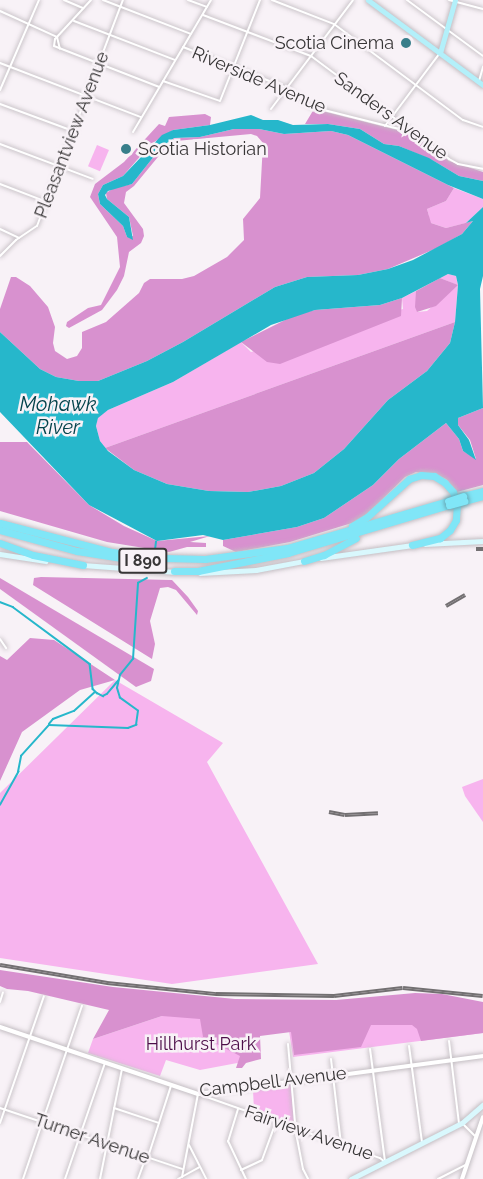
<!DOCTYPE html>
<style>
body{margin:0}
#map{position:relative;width:483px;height:1179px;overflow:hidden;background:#f8f2f7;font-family:Raleway,sans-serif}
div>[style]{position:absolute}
.green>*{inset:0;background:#f7b4ee;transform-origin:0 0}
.forest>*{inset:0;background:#d891cf}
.water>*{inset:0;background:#26b7cb}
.stream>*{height:1.5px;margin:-0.75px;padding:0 0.75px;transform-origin:0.75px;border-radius:0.75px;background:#26b7cb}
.roads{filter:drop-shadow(0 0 2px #c4bec3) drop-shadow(0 0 2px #c4bec3)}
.minor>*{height:2px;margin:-1px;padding:0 1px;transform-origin:1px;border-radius:1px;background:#fff}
.tertiary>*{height:4px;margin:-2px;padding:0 2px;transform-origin:2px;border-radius:2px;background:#fff}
.secondary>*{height:4.5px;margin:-2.25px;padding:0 2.25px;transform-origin:2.25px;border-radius:2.25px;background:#d9f8fd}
.primary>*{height:5px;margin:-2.5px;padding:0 2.5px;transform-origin:2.5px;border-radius:2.5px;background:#b3f0fa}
.motorway>*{height:7px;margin:-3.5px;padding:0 3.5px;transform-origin:3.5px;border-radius:3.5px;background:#80e6f7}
.rail>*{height:4px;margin-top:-2px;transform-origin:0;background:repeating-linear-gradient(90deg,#f8f2f7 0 4.5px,#737072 0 9px);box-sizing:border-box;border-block:2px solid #737072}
.bridges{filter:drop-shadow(0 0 2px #67a8b4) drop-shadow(0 0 2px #67a8b4)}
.motorway-bridge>*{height:7px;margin:-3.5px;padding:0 3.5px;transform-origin:3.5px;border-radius:3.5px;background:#80e6f7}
.dots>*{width:16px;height:16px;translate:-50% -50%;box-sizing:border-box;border:3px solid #f8f2f7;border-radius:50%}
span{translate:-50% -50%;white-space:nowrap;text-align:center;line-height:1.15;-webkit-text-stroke:5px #f8f2f7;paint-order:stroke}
.shield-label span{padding:2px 4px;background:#f8f2f7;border:2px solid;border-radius:4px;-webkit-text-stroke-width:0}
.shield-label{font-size:16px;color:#383637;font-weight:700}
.poi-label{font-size:18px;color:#383637}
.right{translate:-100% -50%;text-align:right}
.left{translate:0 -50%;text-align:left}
.street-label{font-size:18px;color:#383637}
.park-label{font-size:18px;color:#4d0e49}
.water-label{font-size:20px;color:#03424b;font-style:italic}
</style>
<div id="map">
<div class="green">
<div style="left:97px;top:145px;width:13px;height:23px;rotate:23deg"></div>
<div style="clip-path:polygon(454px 188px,483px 199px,483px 207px,466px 223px,446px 228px,431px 223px,282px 273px,429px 216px,427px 209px,446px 201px)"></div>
<div style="clip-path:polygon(448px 274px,456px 276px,458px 285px,455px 322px,105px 448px,100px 441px,96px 426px,98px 417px,108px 410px,173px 382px,241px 342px,251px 352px,403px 309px,402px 298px,416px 291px,417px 312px,427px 311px,457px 285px,440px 278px)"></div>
<div style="clip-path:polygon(115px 680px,223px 743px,207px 762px,318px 964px,172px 984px,0 958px,0 793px)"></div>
<div style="clip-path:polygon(483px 779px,483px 822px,465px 796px,462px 787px)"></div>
<div style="clip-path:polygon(483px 1014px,483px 1033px,293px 1057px,289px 1031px,257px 1035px,258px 1059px,200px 1070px,166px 1060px,160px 1076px,88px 1053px,93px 1039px,162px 1016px)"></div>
<div style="clip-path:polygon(291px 1084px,294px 1125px,254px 1111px,253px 1090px)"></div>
</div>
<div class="forest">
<div style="clip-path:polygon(314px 109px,401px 131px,406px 129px,449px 161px,483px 172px,483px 181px,459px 176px,432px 160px,399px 146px,384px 144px,360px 129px,328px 124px,305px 124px)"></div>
<div style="clip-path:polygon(205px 114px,211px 117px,210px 125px,173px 130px,151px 144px,123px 176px,103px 185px,98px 194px,100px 204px,123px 226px,127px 237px,133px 236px,129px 217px,107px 199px,106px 193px,114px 188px,132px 184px,159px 150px,174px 138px,200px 137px,234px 129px,259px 129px,284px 134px,331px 131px,348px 135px,454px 188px,446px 201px,427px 209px,431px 223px,446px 228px,473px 221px,462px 234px,437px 248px,388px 269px,358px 275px,307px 277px,275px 287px,183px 342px,147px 361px,98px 381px,79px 381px,56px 377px,40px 369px,0 332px,0 309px,11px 277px,16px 277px,30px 286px,48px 307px,55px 327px,53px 343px,55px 351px,67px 359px,77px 356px,82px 348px,82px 332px,106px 322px,139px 293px,144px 283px,150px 279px,182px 279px,194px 276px,227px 257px,244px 240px,243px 219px,260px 198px,263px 143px,257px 136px,251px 134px,176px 141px,167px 146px,134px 186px,126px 192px,124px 203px,143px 229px,144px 236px,141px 243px,129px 252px,124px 276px,117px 290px,102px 310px,69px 328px,66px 326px,67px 322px,88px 308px,101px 305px,120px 267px,117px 237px,90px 197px,95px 184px,124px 162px,159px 124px,165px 126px,169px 117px)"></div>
<div style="clip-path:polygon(440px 278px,458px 285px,436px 306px,417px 312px,415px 307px,416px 291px)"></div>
<div style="clip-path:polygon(402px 298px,401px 316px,280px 364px,267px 362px,241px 342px,295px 315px,315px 310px,380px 305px)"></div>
<div style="clip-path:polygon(455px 322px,450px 343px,427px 371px,388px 400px,344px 449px,314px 473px,281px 486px,248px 492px,209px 491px,167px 484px,134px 470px,105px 448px)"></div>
<div style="clip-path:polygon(483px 408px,483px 485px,457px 492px,446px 479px,438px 475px,416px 472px,405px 477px,364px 517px,352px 523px,290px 542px,236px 552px,223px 546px,223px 540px,297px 527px,324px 518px,373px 485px,399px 459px,446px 423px,459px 439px,463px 451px,476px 459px,470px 440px,458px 425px,458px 418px)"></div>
<div style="clip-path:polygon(0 442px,27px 442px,89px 505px,124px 526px,157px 541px,210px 536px,190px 542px,206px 543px,206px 547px,187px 547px,169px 552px,107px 542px,0 511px)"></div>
<div style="clip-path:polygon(41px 577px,172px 580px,188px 597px,198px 611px,197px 615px,176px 590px,168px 587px,160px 588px,150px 621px,155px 644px,152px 659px,33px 585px,34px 578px)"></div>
<div style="clip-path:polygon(0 578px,154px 669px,151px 681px,136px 687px,0 589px)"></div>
<div style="clip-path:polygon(30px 638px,54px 640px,115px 680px,80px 690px,22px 732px,0 781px,0 656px,7px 660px)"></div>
<div style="clip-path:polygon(0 970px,113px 987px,235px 999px,336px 1000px,415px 993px,442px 994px,483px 1002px,483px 1033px,421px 1041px,417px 1029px,412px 1025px,371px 1025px,361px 1047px,294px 1055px,291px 1032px,260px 1036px,261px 1059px,246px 1063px,242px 1068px,236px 1068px,240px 1056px,203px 1037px,200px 1019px,162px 1016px,93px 1039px,109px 1010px,28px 991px,7px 989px,0 986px)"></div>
</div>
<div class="water">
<div style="clip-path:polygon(251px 115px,263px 120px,278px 120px,293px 125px,328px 124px,360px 129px,384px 144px,399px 146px,429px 158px,459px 176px,483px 181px,483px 199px,448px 185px,348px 135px,331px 131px,284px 134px,259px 129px,234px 129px,200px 137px,174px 138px,159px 150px,132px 184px,108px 191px,105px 195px,107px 199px,129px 217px,133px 240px,127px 237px,123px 226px,100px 204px,98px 194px,103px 185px,123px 176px,162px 135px,173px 130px,210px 125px)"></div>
<div style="clip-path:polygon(evenodd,483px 207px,483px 276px,480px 289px,483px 408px,458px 418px,458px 425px,469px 440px,476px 460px,463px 451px,459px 439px,446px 423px,399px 459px,373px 485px,324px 518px,297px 527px,223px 540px,203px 535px,157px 541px,89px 505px,0 412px,0 332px,40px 369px,56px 377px,79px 381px,98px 381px,147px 361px,183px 342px,275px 287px,307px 277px,358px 275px,388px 269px,413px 260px,462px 234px,473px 221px,466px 223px,483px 207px,448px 274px,456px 276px,458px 285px,455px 322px,450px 343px,427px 371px,388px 400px,344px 449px,314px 473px,281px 486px,248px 492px,209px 491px,167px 484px,134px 470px,108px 451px,100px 441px,96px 426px,98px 418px,108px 410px,173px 382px,271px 325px,315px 310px,380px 305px,402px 298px,448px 274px)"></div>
</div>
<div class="stream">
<div style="left:155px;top:550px;width:8px;rotate:-83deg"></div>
<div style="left:0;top:602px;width:14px;rotate:21deg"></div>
<div style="left:13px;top:607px;width:96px;rotate:36.5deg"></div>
<div style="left:90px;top:664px;width:25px;rotate:83deg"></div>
<div style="left:93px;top:689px;width:6px;rotate:45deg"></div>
<div style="left:97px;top:693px;width:7px;rotate:27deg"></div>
<div style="left:103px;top:696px;width:4px;rotate:-27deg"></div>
<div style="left:107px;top:694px;width:17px;rotate:-50deg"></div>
<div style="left:49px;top:724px;width:6px;rotate:-51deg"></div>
<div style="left:53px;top:719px;width:22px;rotate:-21deg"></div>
<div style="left:74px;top:711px;width:28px;rotate:-42deg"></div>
<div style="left:0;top:805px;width:38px;rotate:-61deg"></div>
<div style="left:18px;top:772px;width:16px;rotate:-79deg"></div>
<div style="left:21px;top:756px;width:42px;rotate:-47.9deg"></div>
<div style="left:49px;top:725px;width:79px;rotate:2.2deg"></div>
<div style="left:128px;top:728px;width:9px;rotate:-21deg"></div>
<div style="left:136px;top:725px;width:14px;rotate:-82deg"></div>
<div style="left:138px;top:711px;width:22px;rotate:-144deg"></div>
<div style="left:120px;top:698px;width:10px;rotate:-107deg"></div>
<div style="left:117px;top:688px;width:13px;rotate:-77deg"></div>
<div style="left:120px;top:675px;width:21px;rotate:-51deg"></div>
<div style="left:133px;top:659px;width:76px;rotate:-86.2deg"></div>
<div style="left:138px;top:583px;width:10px;rotate:-29deg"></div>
</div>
<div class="roads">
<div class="minor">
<div style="left:64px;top:0;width:21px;rotate:23deg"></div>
<div style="left:91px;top:0;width:53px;rotate:132.7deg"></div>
<div style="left:55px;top:39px;width:7px;rotate:98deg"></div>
<div style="left:54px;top:46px;width:113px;rotate:21.3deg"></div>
<div style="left:103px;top:0;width:94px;rotate:21.1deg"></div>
<div style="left:188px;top:0;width:20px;rotate:20deg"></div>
<div style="left:272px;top:0;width:66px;rotate:21.2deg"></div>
<div style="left:334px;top:24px;width:161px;rotate:36.7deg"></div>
<div style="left:463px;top:120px;width:21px;rotate:19deg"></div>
<div style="left:407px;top:0;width:94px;rotate:36.4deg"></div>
<div style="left:449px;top:0;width:35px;rotate:15deg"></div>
<div style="left:0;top:11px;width:63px;rotate:24.5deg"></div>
<div style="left:203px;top:15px;width:116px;rotate:20.8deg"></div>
<div style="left:311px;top:56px;width:172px;rotate:36.7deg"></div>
<div style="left:449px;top:159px;width:10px;rotate:29deg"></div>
<div style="left:458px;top:164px;width:25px;rotate:11deg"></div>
<div style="left:74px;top:21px;width:108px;rotate:21.1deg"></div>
<div style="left:57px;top:37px;width:12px;rotate:76deg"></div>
<div style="left:183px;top:47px;width:112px;rotate:21.5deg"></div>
<div style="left:287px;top:88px;width:31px;rotate:37deg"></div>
<div style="left:312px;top:107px;width:90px;rotate:14.2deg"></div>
<div style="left:399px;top:129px;width:7px;rotate:-8deg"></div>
<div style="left:0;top:63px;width:151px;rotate:21deg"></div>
<div style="left:163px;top:81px;width:60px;rotate:19.3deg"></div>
<div style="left:220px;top:101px;width:109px;rotate:-68.4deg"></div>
<div style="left:479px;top:81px;width:15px;rotate:-74deg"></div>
<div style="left:0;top:90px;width:98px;rotate:-66.6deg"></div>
<div style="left:0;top:104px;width:78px;rotate:20.3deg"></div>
<div style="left:271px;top:109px;width:136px;rotate:-53deg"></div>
<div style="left:385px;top:126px;width:90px;rotate:-53.1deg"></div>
<div style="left:133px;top:132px;width:153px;rotate:-59.4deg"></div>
<div style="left:0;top:144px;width:99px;rotate:20.6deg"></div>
<div style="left:0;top:184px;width:50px;rotate:21deg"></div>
<div style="left:0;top:229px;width:21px;rotate:25deg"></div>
<div style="left:0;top:256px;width:23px;rotate:-45deg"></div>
<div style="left:16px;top:240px;width:25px;rotate:-34deg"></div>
<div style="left:37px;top:226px;width:242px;rotate:-69.2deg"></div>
<div style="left:0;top:639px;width:11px;rotate:56deg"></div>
<div style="left:0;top:1002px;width:10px;rotate:-73deg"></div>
<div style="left:449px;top:1041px;width:84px;rotate:83.1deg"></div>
<div style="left:288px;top:1044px;width:89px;rotate:84.9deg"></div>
<div style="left:296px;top:1133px;width:37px;rotate:79deg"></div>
<div style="left:303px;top:1169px;width:11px;rotate:63deg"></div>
<div style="left:409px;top:1046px;width:97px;rotate:82.3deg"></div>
<div style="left:370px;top:1049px;width:114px;rotate:82.4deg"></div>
<div style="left:331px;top:1059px;width:86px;rotate:83.3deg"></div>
<div style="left:0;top:1108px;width:192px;rotate:18.5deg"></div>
<div style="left:114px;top:1108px;width:47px;rotate:18.4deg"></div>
<div style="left:238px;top:1109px;width:34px;rotate:107deg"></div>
<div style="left:228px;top:1141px;width:42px;rotate:64.7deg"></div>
<div style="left:0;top:1123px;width:134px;rotate:-70.9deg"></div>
<div style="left:462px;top:1123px;width:18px;rotate:45deg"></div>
<div style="left:189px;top:1145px;width:38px;rotate:63deg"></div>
<div style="left:148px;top:1157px;width:75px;rotate:-72.1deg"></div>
<div style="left:241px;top:1170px;width:23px;rotate:-25deg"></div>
<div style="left:262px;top:1160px;width:40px;rotate:-69.8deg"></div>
<div style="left:182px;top:1177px;width:85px;rotate:-79.1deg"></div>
<div style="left:198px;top:1094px;width:193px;rotate:19.4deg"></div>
<div style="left:380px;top:1158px;width:6px;rotate:39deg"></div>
<div style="left:23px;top:1179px;width:183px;rotate:-71.2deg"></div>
<div style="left:65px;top:1179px;width:123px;rotate:-71deg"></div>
<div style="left:100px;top:1179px;width:112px;rotate:-78.7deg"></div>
<div style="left:138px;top:1179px;width:23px;rotate:-70deg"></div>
<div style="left:178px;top:1179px;width:25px;rotate:-29deg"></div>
<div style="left:438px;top:1179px;width:31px;rotate:-27deg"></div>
</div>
<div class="tertiary">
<div style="left:0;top:1027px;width:209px;rotate:18.7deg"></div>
<div style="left:198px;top:1094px;width:288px;rotate:-7.6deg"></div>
<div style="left:462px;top:1179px;width:65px;rotate:-71.3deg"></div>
</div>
<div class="secondary">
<div style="left:425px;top:544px;width:58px;rotate:-3deg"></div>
<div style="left:0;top:554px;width:46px;rotate:8.8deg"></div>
<div style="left:321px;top:558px;width:94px;rotate:-8deg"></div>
<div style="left:83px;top:565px;width:93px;rotate:4.3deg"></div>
<div style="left:200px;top:573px;width:56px;rotate:-3.1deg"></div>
<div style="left:256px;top:570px;width:49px;rotate:-10.6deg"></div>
<div style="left:351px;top:1179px;width:124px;rotate:-26.8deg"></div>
<div style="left:462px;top:1123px;width:28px;rotate:-41deg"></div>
</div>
<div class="primary">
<div style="left:368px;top:0;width:143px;rotate:36.5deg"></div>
<div style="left:440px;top:53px;width:55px;rotate:-74.2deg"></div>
</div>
<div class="motorway">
<div style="left:463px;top:496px;width:21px;rotate:-14deg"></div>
<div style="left:464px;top:501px;width:20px;rotate:-15deg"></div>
<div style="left:0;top:523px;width:116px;rotate:14.5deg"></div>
<div style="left:112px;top:552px;width:52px;rotate:6.6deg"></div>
<div style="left:164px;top:558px;width:41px;rotate:1.4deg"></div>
<div style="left:205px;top:559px;width:83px;rotate:-7.6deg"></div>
<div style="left:287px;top:548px;width:168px;rotate:-16.3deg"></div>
<div style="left:352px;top:526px;width:17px;rotate:-31deg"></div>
<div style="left:367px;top:517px;width:57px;rotate:-42.1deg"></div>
<div style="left:409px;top:479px;width:13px;rotate:-18deg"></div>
<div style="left:421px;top:475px;width:13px;rotate:4deg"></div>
<div style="left:434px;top:476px;width:13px;rotate:32deg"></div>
<div style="left:445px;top:483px;width:12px;rotate:48deg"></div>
<div style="left:453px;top:492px;width:13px;rotate:72deg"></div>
<div style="left:457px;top:504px;width:16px;rotate:94deg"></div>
<div style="left:456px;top:520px;width:12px;rotate:121deg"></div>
<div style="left:450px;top:530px;width:13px;rotate:141deg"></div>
<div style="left:440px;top:538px;width:29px;rotate:166deg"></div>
<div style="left:0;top:530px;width:80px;rotate:15.3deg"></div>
<div style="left:77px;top:551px;width:45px;rotate:9deg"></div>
<div style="left:0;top:543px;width:35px;rotate:20deg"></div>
<div style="left:33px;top:555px;width:51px;rotate:11.3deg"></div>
<div style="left:304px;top:561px;width:21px;rotate:-17deg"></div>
<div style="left:324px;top:555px;width:36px;rotate:-28deg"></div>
<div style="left:174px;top:571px;width:24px"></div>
<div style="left:198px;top:571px;width:92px;rotate:-11.3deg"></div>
<div style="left:288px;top:553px;width:168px;rotate:-16.6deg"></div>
</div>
</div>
<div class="rail">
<div style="left:476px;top:549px;width:7px"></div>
<div style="left:446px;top:606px;width:22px;rotate:-30deg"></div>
<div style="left:329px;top:812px;width:16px;rotate:11deg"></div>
<div style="left:345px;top:815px;width:33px;rotate:-3deg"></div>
<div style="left:0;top:965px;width:109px;rotate:9.5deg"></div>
<div style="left:107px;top:983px;width:110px;rotate:5.8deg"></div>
<div style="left:216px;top:994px;width:118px;rotate:1deg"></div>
<div style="left:334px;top:996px;width:69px;rotate:-6.6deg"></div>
<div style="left:403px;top:988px;width:80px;rotate:5.7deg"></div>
</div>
<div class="bridges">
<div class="motorway-bridge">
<div style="left:448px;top:501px;width:16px;rotate:-18deg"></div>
<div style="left:449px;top:505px;width:16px;rotate:-15deg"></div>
</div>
</div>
<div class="dots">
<div style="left:406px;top:43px;background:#387e8a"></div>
<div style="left:126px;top:149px;background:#387e8a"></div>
</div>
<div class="shield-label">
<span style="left:143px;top:561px">I 890</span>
</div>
<div class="poi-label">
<span class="right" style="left:394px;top:43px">Scotia Cinema</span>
<span class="left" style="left:138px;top:149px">Scotia Historian</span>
</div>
<div class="street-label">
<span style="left:259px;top:80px;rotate:23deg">Riverside Avenue</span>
<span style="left:391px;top:116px;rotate:36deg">Sanders Avenue</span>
<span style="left:72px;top:135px;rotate:-69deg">Pleasantview Avenue</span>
<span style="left:273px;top:1082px;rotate:-7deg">Campbell Avenue</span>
<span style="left:309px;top:1133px;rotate:19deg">Fairview Avenue</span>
<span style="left:92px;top:1139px;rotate:19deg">Turner Avenue</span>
</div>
<div class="park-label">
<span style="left:201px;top:1044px">Hillhurst Park</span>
</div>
<div class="water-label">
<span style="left:58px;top:416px">Mohawk<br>River</span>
</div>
</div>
